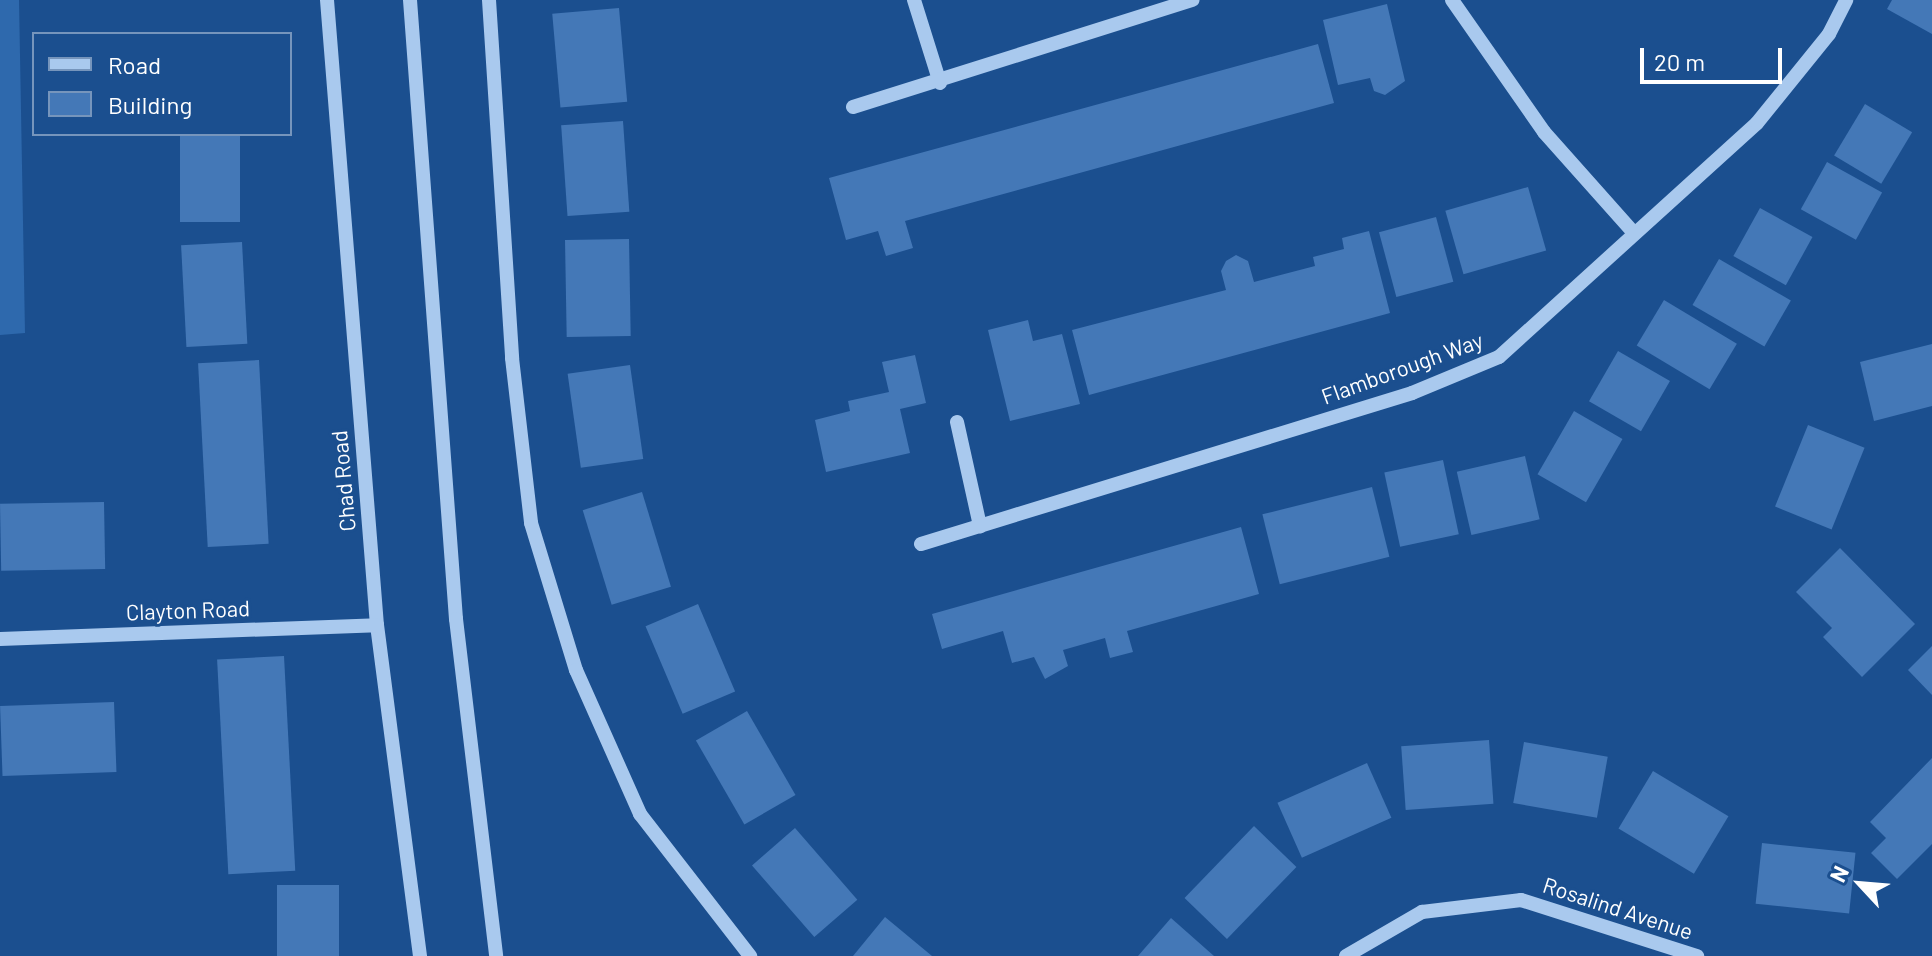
<!DOCTYPE html>
<style>
body{margin:0}
#map{position:relative;width:1932px;height:956px;overflow:hidden;background:#1b4f8f;font-family:Barlow,sans-serif}
div>[style]{position:absolute}
.green>*{inset:0;background:#2e69ad}
.building>*{inset:0;background:#4478b7;transform-origin:0 0}
.minor>*{height:14px;margin:-7px;padding:0 7px;transform-origin:7px;border-radius:7px;background:#a9c9ee}
span{translate:-50% -50%;white-space:nowrap;text-align:center;line-height:1.15;-webkit-text-stroke:6px #1b4f8f;paint-order:stroke}
.street-label{font-size:22px;color:#fff}
.legend{position:absolute;left:32px;top:32px;width:260px;height:104px;box-sizing:border-box;background:#1b4f8f;border:2px solid #7695bc;margin:0;padding:10px 14px;list-style:none;font-size:24px;color:#fff}
.legend li{display:flex;align-items:center;gap:16px;height:40px}
.legend b{width:40px;border:2px solid #7695bc}
.north{position:absolute;left:1820px;top:844px;width:80px;height:80px;-webkit-text-stroke:6px #1b4f8f;paint-order:stroke;rotate:296deg;font-size:22px;font-weight:700;line-height:32px;text-align:center;color:#fff}
.north::after{content:'';display:block;margin:auto;width:28px;height:36px;background:#fff;clip-path:polygon(50% 0,100% 100%,50% 72%,0 100%)}
.scale{position:absolute;left:1640px;top:48px;width:142px;height:36px;box-sizing:border-box;border:4px solid #fff;border-top:0;padding-left:10px;font-size:24px;line-height:28px;white-space:nowrap;color:#fff;-webkit-text-stroke:6px #1b4f8f;paint-order:stroke}
</style>
<div id="map">
<div class="green">
<div style="clip-path:polygon(0 0,19px 0,25px 333px,0 335px)"></div>
</div>
<div class="building">
<div style="clip-path:polygon(1892px 0,1932px 0,1932px 34px,1887px 9px)"></div>
<div style="clip-path:polygon(1387px 4px,1405px 81px,1385px 95px,1374px 91px,1370px 78px,1338px 85px,1323px 20px)"></div>
<div style="left:619px;top:8px;width:94px;height:67px;rotate:85deg"></div>
<div style="clip-path:polygon(1318px 44px,1334px 103px,905px 221px,913px 248px,886px 256px,878px 231px,846px 240px,829px 178px)"></div>
<div style="left:1865px;top:104px;width:55px;height:60px;rotate:31deg"></div>
<div style="left:623px;top:121px;width:91px;height:62px;rotate:86deg"></div>
<div style="left:180px;top:134px;width:60px;height:88px"></div>
<div style="left:1827px;top:162px;width:63px;height:54px;rotate:29deg"></div>
<div style="left:1528px;top:187px;width:66px;height:86px;rotate:74deg"></div>
<div style="left:1760px;top:208px;width:60px;height:55px;rotate:29deg"></div>
<div style="left:1436px;top:217px;width:67px;height:59px;rotate:75deg"></div>
<div style="clip-path:polygon(1369px 231px,1390px 313px,1089px 395px,1072px 330px,1226px 290px,1221px 271px,1226px 261px,1236px 255px,1248px 261px,1254px 282px,1315px 266px,1313px 257px,1344px 249px,1342px 238px)"></div>
<div style="left:629px;top:239px;width:97px;height:64px;rotate:89deg"></div>
<div style="left:242px;top:242px;width:102px;height:61px;rotate:87deg"></div>
<div style="left:1719px;top:259px;width:83px;height:53px;rotate:30deg"></div>
<div style="left:1664px;top:300px;width:85px;height:53px;rotate:31deg"></div>
<div style="clip-path:polygon(1028px 320px,1033px 341px,1062px 334px,1080px 404px,1010px 421px,988px 330px)"></div>
<div style="clip-path:polygon(1932px 344px,1932px 406px,1874px 421px,1860px 362px)"></div>
<div style="left:1618px;top:351px;width:60px;height:58px;rotate:30deg"></div>
<div style="clip-path:polygon(915px 355px,926px 403px,900px 409px,910px 453px,826px 472px,815px 420px,850px 411px,848px 401px,889px 392px,882px 362px)"></div>
<div style="left:259px;top:360px;width:184px;height:61px;rotate:87deg"></div>
<div style="left:630px;top:365px;width:95px;height:63px;rotate:82deg"></div>
<div style="left:1574px;top:411px;width:56px;height:73px;rotate:30deg"></div>
<div style="left:1808px;top:425px;width:61px;height:88px;rotate:22deg"></div>
<div style="left:1525px;top:456px;width:65px;height:70px;rotate:77deg"></div>
<div style="left:1443px;top:460px;width:76px;height:60px;rotate:78deg"></div>
<div style="left:1372px;top:487px;width:72px;height:113px;rotate:76deg"></div>
<div style="left:642px;top:492px;width:99px;height:62px;rotate:73deg"></div>
<div style="left:104px;top:502px;width:67px;height:104px;rotate:89deg"></div>
<div style="clip-path:polygon(1241px 527px,1259px 594px,1127px 631px,1133px 652px,1110px 658px,1105px 638px,1063px 650px,1068px 666px,1045px 679px,1034px 657px,1012px 663px,1003px 631px,942px 649px,932px 614px)"></div>
<div style="clip-path:polygon(1840px 548px,1915px 624px,1862px 677px,1823px 637px,1832px 628px,1796px 592px)"></div>
<div style="left:698px;top:604px;width:95px;height:57px;rotate:67deg"></div>
<div style="clip-path:polygon(1932px 646px,1932px 695px,1908px 670px)"></div>
<div style="left:284px;top:656px;width:215px;height:67px;rotate:87deg"></div>
<div style="left:114px;top:702px;width:70px;height:114px;rotate:88deg"></div>
<div style="left:747px;top:711px;width:97px;height:59px;rotate:60deg"></div>
<div style="left:1489px;top:740px;width:64px;height:88px;rotate:86deg"></div>
<div style="left:1524px;top:742px;width:85px;height:62px;rotate:10deg"></div>
<div style="clip-path:polygon(1932px 758px,1932px 844px,1897px 879px,1871px 853px,1886px 838px,1870px 822px)"></div>
<div style="left:1367px;top:763px;width:60px;height:98px;rotate:66deg"></div>
<div style="left:1653px;top:771px;width:88px;height:67px;rotate:31deg"></div>
<div style="left:1254px;top:826px;width:59px;height:100px;rotate:44deg"></div>
<div style="left:795px;top:828px;width:95px;height:57px;rotate:49deg"></div>
<div style="left:1762px;top:843px;width:94px;height:61px;rotate:6deg"></div>
<div style="left:277px;top:885px;width:62px;height:71px"></div>
<div style="clip-path:polygon(885px 917px,932px 956px,853px 956px)"></div>
<div style="clip-path:polygon(1171px 918px,1214px 956px,1138px 956px)"></div>
</div>
<div class="minor">
<div style="left:327px;top:0;width:627px;rotate:85.43deg"></div>
<div style="left:377px;top:625px;width:334px;rotate:82.6deg"></div>
<div style="left:410px;top:0;width:621px;rotate:85.75deg"></div>
<div style="left:456px;top:619px;width:339px;rotate:83.2deg"></div>
<div style="left:489px;top:0;width:359px;rotate:86.3deg"></div>
<div style="left:512px;top:358px;width:166px;rotate:83.4deg"></div>
<div style="left:531px;top:523px;width:154px;rotate:73deg"></div>
<div style="left:576px;top:670px;width:158px;rotate:66deg"></div>
<div style="left:640px;top:814px;width:180px;rotate:52.2deg"></div>
<div style="left:914px;top:0;width:87px;rotate:72.6deg"></div>
<div style="left:1452px;top:0;width:161px;rotate:55.1deg"></div>
<div style="left:1544px;top:132px;width:134px;rotate:48.3deg"></div>
<div style="left:853px;top:107px;width:356px;rotate:-17.5deg"></div>
<div style="left:957px;top:422px;width:107px;rotate:77.5deg"></div>
<div style="left:921px;top:544px;width:514px;rotate:-17.09deg"></div>
<div style="left:1412px;top:393px;width:94px;rotate:-22.5deg"></div>
<div style="left:1499px;top:357px;width:348px;rotate:-42.2deg"></div>
<div style="left:1757px;top:123px;width:114px;rotate:-51deg"></div>
<div style="left:1829px;top:34px;width:38px;rotate:-63deg"></div>
<div style="left:0;top:639px;width:377px;rotate:-2.1deg"></div>
<div style="left:1346px;top:956px;width:88px;rotate:-30.1deg"></div>
<div style="left:1422px;top:912px;width:100px;rotate:-6.9deg"></div>
<div style="left:1521px;top:900px;width:185px;rotate:17.7deg"></div>
</div>
<div class="street-label">
<span style="left:1402px;top:368px;rotate:-20deg">Flamborough Way</span>
<span style="left:343px;top:481px;rotate:-95deg">Chad Road</span>
<span style="left:188px;top:610px;rotate:-2deg">Clayton Road</span>
<span style="left:1618px;top:908px;rotate:18deg">Rosalind Avenue</span>
</div>
<ul class="legend">
<li><b style="height:10px;background:#a9c9ee"></b>Road</li>
<li><b style="height:22px;background:#4478b7"></b>Building</li>
</ul>
<div class="north">N</div>
<div class="scale">20 m</div>
</div>
